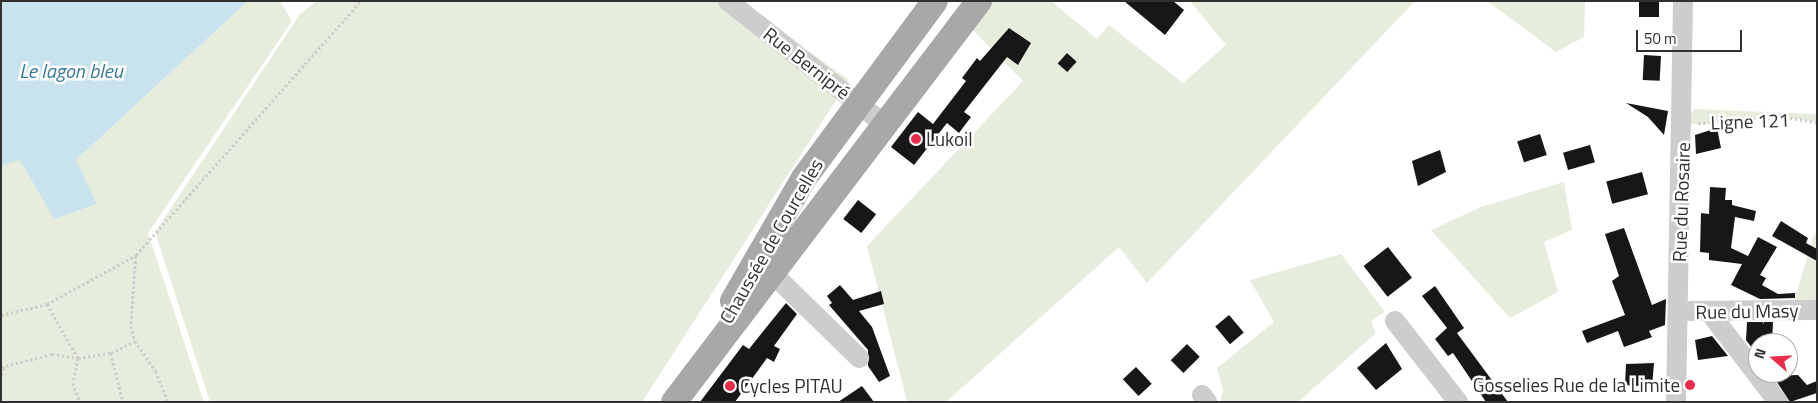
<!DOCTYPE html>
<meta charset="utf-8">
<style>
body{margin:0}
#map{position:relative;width:1818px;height:403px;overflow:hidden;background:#fff;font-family:"Titillium Web",sans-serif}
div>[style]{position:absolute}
.green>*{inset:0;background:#e7eddd}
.water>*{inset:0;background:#c9e3ee}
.building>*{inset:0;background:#171717;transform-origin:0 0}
.path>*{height:2.5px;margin-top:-1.25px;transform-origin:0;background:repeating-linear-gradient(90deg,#cdcdcd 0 2.5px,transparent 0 5px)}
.minor>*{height:20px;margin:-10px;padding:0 10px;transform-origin:10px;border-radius:10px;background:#cdcdcd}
.major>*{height:26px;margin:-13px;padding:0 13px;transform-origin:13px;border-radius:13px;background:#a8a8a8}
.dots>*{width:14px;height:14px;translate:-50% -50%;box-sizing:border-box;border:2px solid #fff;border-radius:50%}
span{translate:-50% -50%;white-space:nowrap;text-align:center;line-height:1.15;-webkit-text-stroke:5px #fff;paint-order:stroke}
.street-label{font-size:19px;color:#303030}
.poi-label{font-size:19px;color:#303030}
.left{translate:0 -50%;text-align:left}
.right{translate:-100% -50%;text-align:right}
.water-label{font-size:20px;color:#397a96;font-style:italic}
.frame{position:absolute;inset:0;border:2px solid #303030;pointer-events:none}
.north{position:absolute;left:1748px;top:333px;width:50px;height:50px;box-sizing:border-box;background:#fff;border:1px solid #acacac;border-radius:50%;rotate:289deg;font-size:14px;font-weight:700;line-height:20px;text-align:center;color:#303030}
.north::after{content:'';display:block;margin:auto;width:18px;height:22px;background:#ed2c4b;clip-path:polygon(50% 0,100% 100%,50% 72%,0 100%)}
.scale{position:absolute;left:1636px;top:30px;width:106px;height:22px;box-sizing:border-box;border:2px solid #303030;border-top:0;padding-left:6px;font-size:15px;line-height:18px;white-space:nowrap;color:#303030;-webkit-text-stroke:4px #fff;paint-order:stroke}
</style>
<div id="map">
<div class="green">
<div style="clip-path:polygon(248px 1px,280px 1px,292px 21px,148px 233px,204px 402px,1px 402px,1px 166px,20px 159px,54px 219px,97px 204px,75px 161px)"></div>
<div style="clip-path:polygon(317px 1px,738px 1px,849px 80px,642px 402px,210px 402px,155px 232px,300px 14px)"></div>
<div style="clip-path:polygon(991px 1px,1051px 1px,1097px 39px,1109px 25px,1183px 83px,1226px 45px,1190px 1px,1415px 1px,1147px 283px,1119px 247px,946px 402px,907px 402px,867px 246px,1023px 81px,968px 25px)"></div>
<div style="clip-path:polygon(1487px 1px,1585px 1px,1584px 37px,1556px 52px)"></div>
<div style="clip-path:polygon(1694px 109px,1817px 114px,1817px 122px,1785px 117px,1684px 125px)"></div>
<div style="clip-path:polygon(1564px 182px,1572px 230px,1544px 242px,1558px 292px,1510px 318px,1431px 230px,1481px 207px)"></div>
<div style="clip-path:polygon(1817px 231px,1817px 300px,1794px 301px,1813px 238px)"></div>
<div style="clip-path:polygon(1341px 254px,1385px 312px,1371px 321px,1376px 333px,1298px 402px,1220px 402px,1223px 390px,1217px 368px,1274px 322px,1250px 280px)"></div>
</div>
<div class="water">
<div style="clip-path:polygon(1px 1px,248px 1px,76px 160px,97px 204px,54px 219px,20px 160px,1px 166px)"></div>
</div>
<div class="building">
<div style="clip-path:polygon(1124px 1px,1173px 1px,1184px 10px,1165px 35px)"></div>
<div style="left:1639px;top:1px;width:20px;height:16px"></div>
<div style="clip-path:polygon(1009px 28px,1031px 43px,1018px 65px,1007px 57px,964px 112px,971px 117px,959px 133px,947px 123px,914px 165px,891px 147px,918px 112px,933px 124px,966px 81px,962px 78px,977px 58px,980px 61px)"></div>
<div style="left:1067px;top:53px;width:13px;height:14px;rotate:42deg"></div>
<div style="left:1644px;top:55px;width:17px;height:25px;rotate:3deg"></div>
<div style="clip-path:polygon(1626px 103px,1668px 111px,1664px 135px,1648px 117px)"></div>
<div style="clip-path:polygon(1717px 128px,1721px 148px,1696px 154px,1695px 135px)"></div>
<div style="left:1540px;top:134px;width:22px;height:24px;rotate:72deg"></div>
<div style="left:1590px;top:145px;width:18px;height:28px;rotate:74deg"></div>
<div style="clip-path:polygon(1440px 150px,1446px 172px,1418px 186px,1412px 161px)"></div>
<div style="left:1642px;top:172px;width:23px;height:37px;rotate:75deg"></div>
<div style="clip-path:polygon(1710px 187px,1726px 188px,1725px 200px,1732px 200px,1732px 205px,1756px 211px,1754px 221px,1735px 217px,1731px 248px,1748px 256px,1758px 237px,1777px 247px,1760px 275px,1766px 278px,1762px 285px,1778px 294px,1795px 293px,1795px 298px,1760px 299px,1731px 285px,1742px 264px,1709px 260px,1709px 253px,1700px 252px,1701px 213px,1709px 214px)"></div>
<div style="left:858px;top:200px;width:23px;height:24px;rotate:38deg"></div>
<div style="clip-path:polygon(1781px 221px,1808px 238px,1806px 243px,1817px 249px,1817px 261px,1772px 236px)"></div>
<div style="clip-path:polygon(1624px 228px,1652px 305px,1666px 299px,1665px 325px,1649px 331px,1652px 337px,1624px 347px,1618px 331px,1587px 343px,1582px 331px,1625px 315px,1612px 281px,1619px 276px,1605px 234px)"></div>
<div style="left:1388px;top:247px;width:39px;height:31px;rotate:52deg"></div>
<div style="clip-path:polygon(840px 285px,853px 300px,881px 291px,884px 304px,859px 311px,872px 327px,890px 376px,879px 382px,868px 366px,868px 350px,829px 305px,832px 303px,827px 296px)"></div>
<div style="clip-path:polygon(1435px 286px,1464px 328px,1457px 333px,1508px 402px,1486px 402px,1453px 353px,1448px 356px,1435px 339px,1447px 328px,1422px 296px)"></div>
<div style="clip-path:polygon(786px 303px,797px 314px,774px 346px,780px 349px,774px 362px,767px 358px,735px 402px,700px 402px,743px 345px,749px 349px)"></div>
<div style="left:1229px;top:315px;width:23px;height:18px;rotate:50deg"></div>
<div style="clip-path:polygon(1747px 322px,1773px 322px,1772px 343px,1758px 343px,1758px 356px,1746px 340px)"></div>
<div style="clip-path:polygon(1712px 336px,1728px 356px,1698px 360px,1695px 340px)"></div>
<div style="clip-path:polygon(1386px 343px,1402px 369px,1376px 390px,1357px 368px)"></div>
<div style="left:1187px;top:344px;width:18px;height:23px;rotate:45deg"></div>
<div style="clip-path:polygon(1654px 363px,1652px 387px,1625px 385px,1626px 364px)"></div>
<div style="left:1136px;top:367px;width:23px;height:18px;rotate:47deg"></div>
<div style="clip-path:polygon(1798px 375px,1807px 385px,1817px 381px,1817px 393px,1790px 402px,1773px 376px)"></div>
<div style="clip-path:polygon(862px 386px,874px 402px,838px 402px)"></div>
</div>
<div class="path">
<div style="left:1698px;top:123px;width:87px;rotate:-3.9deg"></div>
<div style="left:1785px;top:117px;width:32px;rotate:9deg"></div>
<div style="left:136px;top:256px;width:70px;rotate:94.1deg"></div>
<div style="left:131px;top:326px;width:16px;rotate:75deg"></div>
<div style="left:135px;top:341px;width:37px;rotate:55deg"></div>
<div style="left:156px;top:371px;width:33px;rotate:69deg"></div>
<div style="left:47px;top:304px;width:62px;rotate:60.1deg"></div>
<div style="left:78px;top:358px;width:25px;rotate:101deg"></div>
<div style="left:73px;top:383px;width:20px;rotate:70deg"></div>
<div style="left:1px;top:315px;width:47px;rotate:-13.4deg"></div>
<div style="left:47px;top:304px;width:102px;rotate:-28.8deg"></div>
<div style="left:136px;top:255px;width:339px;rotate:-48.5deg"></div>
<div style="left:111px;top:353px;width:50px;rotate:76.2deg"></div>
<div style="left:1px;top:367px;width:53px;rotate:-14.3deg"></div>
<div style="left:52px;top:354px;width:26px;rotate:9deg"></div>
<div style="left:78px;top:358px;width:33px;rotate:-9deg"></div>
<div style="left:111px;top:353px;width:27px;rotate:-27deg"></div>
<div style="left:1px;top:375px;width:9px;rotate:-63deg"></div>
</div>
<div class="minor">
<div style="left:728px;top:1px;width:200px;rotate:38.3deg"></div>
<div style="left:772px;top:273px;width:122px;rotate:44.3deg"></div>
<div style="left:1678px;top:311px;width:139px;rotate:-0.4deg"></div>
<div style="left:1710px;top:313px;width:112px;rotate:52.6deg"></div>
<div style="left:1395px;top:321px;width:103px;rotate:52.1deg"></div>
<div style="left:1202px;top:395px;width:9px;rotate:54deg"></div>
<div style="left:1676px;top:402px;width:401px;rotate:-89deg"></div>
</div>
<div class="major">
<div style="left:733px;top:301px;width:142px;rotate:-60deg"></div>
<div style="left:804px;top:178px;width:220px;rotate:-53.5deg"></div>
<div style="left:674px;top:402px;width:504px;rotate:-52.74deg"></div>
</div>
<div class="dots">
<div style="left:916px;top:139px;background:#ed2c4b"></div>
<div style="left:1690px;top:385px;background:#ed2c4b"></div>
<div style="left:730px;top:386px;background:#ed2c4b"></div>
</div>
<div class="street-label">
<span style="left:807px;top:63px;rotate:38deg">Rue Bernipré</span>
<span style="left:1750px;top:121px;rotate:-2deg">Ligne 121</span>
<span style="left:1681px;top:202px;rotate:-88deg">Rue du Rosaire</span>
<span style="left:771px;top:241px;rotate:-60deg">Chaussée de Courcelles</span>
<span style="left:1747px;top:311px;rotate:-1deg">Rue du Masy</span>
</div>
<div class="poi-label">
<span class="left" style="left:926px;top:139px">Lukoil</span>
<span class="right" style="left:1680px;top:385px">Gosselies Rue de la Limite</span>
<span class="left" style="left:740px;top:386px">Cycles PITAU</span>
</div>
<div class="water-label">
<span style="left:71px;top:70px">Le lagon bleu</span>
</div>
<div class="frame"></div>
<div class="north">N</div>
<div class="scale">50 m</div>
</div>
